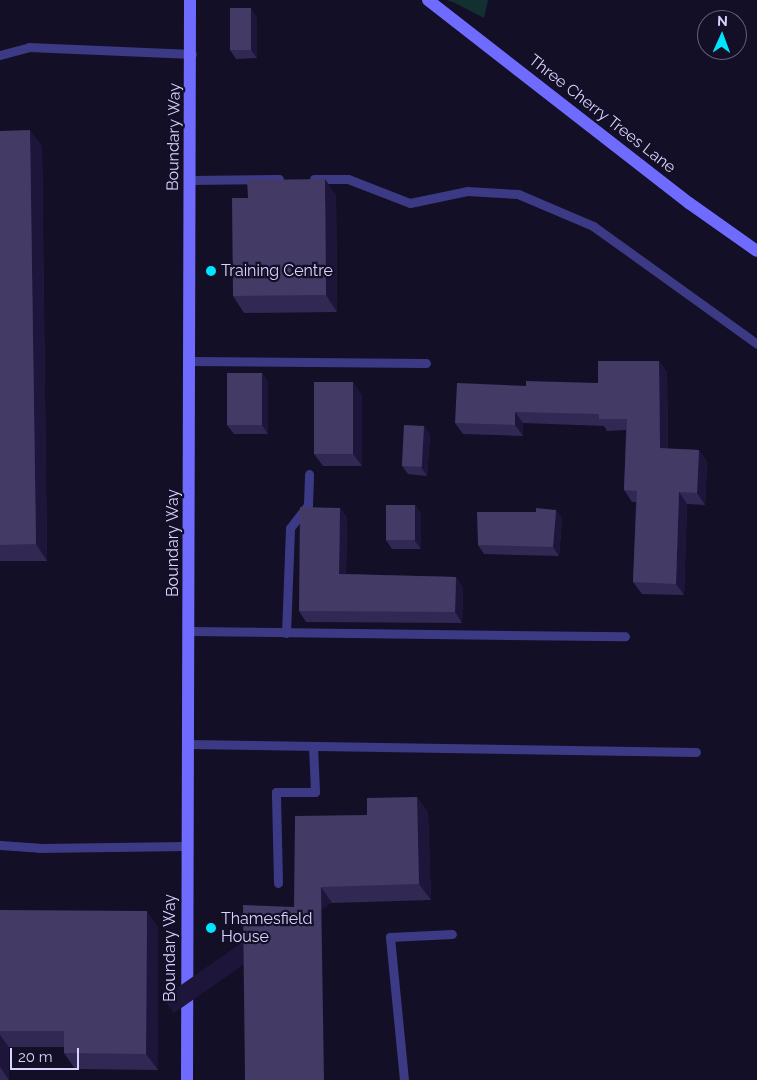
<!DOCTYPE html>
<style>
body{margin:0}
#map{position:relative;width:757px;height:1080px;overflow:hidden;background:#130f26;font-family:Raleway,sans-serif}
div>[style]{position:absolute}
.green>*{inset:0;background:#12302f}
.lane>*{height:9px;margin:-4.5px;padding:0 4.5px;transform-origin:4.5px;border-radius:4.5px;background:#3d3a85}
.secondary>*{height:12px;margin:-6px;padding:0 6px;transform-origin:6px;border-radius:6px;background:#6f6bff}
.wall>*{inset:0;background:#312854}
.shaded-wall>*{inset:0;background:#1d163a;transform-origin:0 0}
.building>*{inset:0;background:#433a66;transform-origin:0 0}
.dots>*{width:14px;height:14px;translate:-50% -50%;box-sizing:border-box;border:2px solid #130f26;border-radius:50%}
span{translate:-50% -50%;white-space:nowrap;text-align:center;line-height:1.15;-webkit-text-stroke:4.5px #130f26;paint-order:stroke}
.street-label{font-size:16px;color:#d9d4ff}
.poi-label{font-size:16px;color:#d9d4ff}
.left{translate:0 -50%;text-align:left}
.north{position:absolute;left:697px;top:10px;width:50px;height:50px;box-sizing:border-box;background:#130f26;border:1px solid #625e7d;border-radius:50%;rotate:2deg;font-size:14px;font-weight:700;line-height:20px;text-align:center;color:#d9d4ff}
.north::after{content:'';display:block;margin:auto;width:18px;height:22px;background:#00e5ff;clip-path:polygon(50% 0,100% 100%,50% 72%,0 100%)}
.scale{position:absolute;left:10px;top:1048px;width:69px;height:22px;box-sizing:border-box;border:2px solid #d9d4ff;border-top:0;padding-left:6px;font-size:15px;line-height:18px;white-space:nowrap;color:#d9d4ff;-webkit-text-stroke:4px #130f26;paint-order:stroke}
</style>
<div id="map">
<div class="green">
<div style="clip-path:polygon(447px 0,488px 0,484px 18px,455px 3px)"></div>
</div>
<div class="lane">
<div style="left:0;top:55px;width:30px;rotate:-15deg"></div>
<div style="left:29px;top:47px;width:163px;rotate:2.5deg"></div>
<div style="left:314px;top:179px;width:34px"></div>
<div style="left:348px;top:179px;width:66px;rotate:21.2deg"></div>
<div style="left:410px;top:203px;width:58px;rotate:-11.9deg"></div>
<div style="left:467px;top:191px;width:51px;rotate:3.4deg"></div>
<div style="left:518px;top:194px;width:82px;rotate:23.1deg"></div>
<div style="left:593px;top:226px;width:202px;rotate:35.7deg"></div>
<div style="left:189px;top:180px;width:90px;rotate:-0.6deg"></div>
<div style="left:189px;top:361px;width:237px;rotate:0.5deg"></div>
<div style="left:189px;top:631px;width:436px;rotate:0.7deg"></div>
<div style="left:286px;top:633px;width:105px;rotate:-87.8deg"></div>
<div style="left:290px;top:528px;width:29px;rotate:-52deg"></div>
<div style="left:308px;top:505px;width:31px;rotate:-88deg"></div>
<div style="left:187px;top:744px;width:509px;rotate:0.9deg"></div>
<div style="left:0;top:845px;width:39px;rotate:4deg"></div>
<div style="left:39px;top:848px;width:147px;rotate:-0.8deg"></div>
<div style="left:278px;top:883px;width:91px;rotate:-91.3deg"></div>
<div style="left:276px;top:792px;width:39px"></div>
<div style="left:315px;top:792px;width:46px;rotate:-92.5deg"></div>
<div style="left:404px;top:1080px;width:144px;rotate:-95.6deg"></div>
<div style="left:390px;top:937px;width:62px;rotate:-2.8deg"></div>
</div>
<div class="secondary">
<div style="left:428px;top:0;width:331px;rotate:37.9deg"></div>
<div style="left:689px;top:203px;width:83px;rotate:35.2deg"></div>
<div style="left:187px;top:1080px;width:1080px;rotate:-89.84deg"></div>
</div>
<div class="wall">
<div style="clip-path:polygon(257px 17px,257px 58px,236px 59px,230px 50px)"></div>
<div style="clip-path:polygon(0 131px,42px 146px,47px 561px,0 561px)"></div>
<div style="clip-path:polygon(336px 195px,337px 312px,244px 313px,233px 296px)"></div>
<div style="clip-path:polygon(659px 361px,667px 373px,668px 449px,699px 450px,707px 462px,705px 505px,687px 504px,684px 595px,642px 594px,633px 582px,636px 502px,632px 502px,624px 490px,626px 430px,607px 431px,604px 426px,523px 423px,523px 436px,463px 434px,455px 423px,526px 386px,598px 383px)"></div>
<div style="clip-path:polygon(262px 373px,268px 382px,268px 434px,234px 434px,227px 425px)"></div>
<div style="clip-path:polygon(362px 395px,362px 466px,323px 466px,314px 454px)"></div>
<div style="clip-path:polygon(424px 426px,430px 435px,427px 476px,408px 474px,402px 466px)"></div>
<div style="clip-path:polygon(415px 505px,421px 514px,421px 549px,392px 549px,386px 540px)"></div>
<div style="clip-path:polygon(340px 508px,347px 518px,346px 574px,456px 577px,463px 588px,462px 623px,306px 622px,299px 611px)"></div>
<div style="clip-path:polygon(556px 510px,562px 519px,559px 556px,484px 554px,478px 545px,536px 512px)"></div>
<div style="clip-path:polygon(417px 797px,428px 813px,431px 900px,332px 903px,294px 907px,367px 815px)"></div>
<div style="clip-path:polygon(0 910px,158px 927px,158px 1070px,75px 1069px,64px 1053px,64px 1047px,9px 1047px,9px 1080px,0 1080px)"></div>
</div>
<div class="shaded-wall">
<div style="clip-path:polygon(251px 8px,257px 17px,257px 58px,251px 50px)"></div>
<div style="clip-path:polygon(30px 130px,42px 146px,47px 561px,36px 544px)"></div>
<div style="clip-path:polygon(325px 179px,336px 195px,337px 312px,326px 295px)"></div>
<div style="clip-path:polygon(659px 361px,667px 373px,668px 460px,660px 448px)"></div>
<div style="clip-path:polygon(262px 373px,268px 382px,268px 434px,262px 425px)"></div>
<div style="clip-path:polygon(353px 382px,362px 395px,362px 466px,353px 454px)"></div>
<div style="clip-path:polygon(515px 412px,523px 423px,523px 436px,515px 425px)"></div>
<div style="clip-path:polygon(424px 426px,430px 435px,427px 476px,421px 467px)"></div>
<div style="clip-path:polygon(699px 450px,707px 462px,705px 505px,697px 493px)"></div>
<div style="clip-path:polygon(679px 492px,687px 504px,684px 595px,676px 584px)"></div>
<div style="clip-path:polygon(415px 505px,421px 514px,421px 549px,415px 541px)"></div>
<div style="clip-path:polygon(340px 508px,347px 518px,346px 584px,339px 574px)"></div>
<div style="clip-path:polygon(556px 510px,562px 519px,559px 556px,553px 547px)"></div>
<div style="clip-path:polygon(456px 577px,463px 588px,462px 623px,455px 612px)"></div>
<div style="clip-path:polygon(417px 797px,428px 813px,431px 900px,419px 884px)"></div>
<div style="left:321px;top:887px;width:19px;height:193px;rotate:55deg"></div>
<div style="clip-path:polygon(147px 911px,158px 927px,158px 1070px,146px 1054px)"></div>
<div style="clip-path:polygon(0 1035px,9px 1047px,9px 1080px,0 1067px)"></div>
</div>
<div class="building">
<div style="left:230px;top:8px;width:21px;height:42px"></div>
<div style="clip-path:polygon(30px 130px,36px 544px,0 545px,0 131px)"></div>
<div style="clip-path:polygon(325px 179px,326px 295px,233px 296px,232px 198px,248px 198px,247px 180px)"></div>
<div style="clip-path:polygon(598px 361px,659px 361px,660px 448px,699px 450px,697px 493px,679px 492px,676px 584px,633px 582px,637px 491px,624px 490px,627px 419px,599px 419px,599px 414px,515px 412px,515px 425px,455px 423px,457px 383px,526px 386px,526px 381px,598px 383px)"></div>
<div style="left:227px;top:373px;width:35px;height:52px"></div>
<div style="left:314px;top:382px;width:39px;height:72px"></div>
<div style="left:404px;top:425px;width:20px;height:41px;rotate:3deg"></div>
<div style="left:386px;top:505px;width:29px;height:35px"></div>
<div style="clip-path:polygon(300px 507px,340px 508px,339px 574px,456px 577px,455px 612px,299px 611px)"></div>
<div style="clip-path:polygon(536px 508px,556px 510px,553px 547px,478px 545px,477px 512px,536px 512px)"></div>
<div style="clip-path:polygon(417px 797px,419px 884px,321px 887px,324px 1080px,245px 1080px,243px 905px,294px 907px,295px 816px,367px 815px,367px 798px)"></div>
<div style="clip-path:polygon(0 910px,147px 911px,146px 1054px,64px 1053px,64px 1031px,0 1031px)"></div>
</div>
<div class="dots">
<div style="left:211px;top:271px;background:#00e5ff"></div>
<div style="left:211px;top:928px;background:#00e5ff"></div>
</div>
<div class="street-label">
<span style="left:602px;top:114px;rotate:38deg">Three Cherry Trees Lane</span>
<span style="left:174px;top:137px;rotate:-89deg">Boundary Way</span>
<span style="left:173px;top:543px;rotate:-90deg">Boundary Way</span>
<span style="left:170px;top:948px;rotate:-90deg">Boundary Way</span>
</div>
<div class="poi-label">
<span class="left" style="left:221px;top:271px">Training Centre</span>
<span class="left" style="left:221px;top:928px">Thamesfield<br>House</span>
</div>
<div class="north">N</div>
<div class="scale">20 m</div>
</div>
